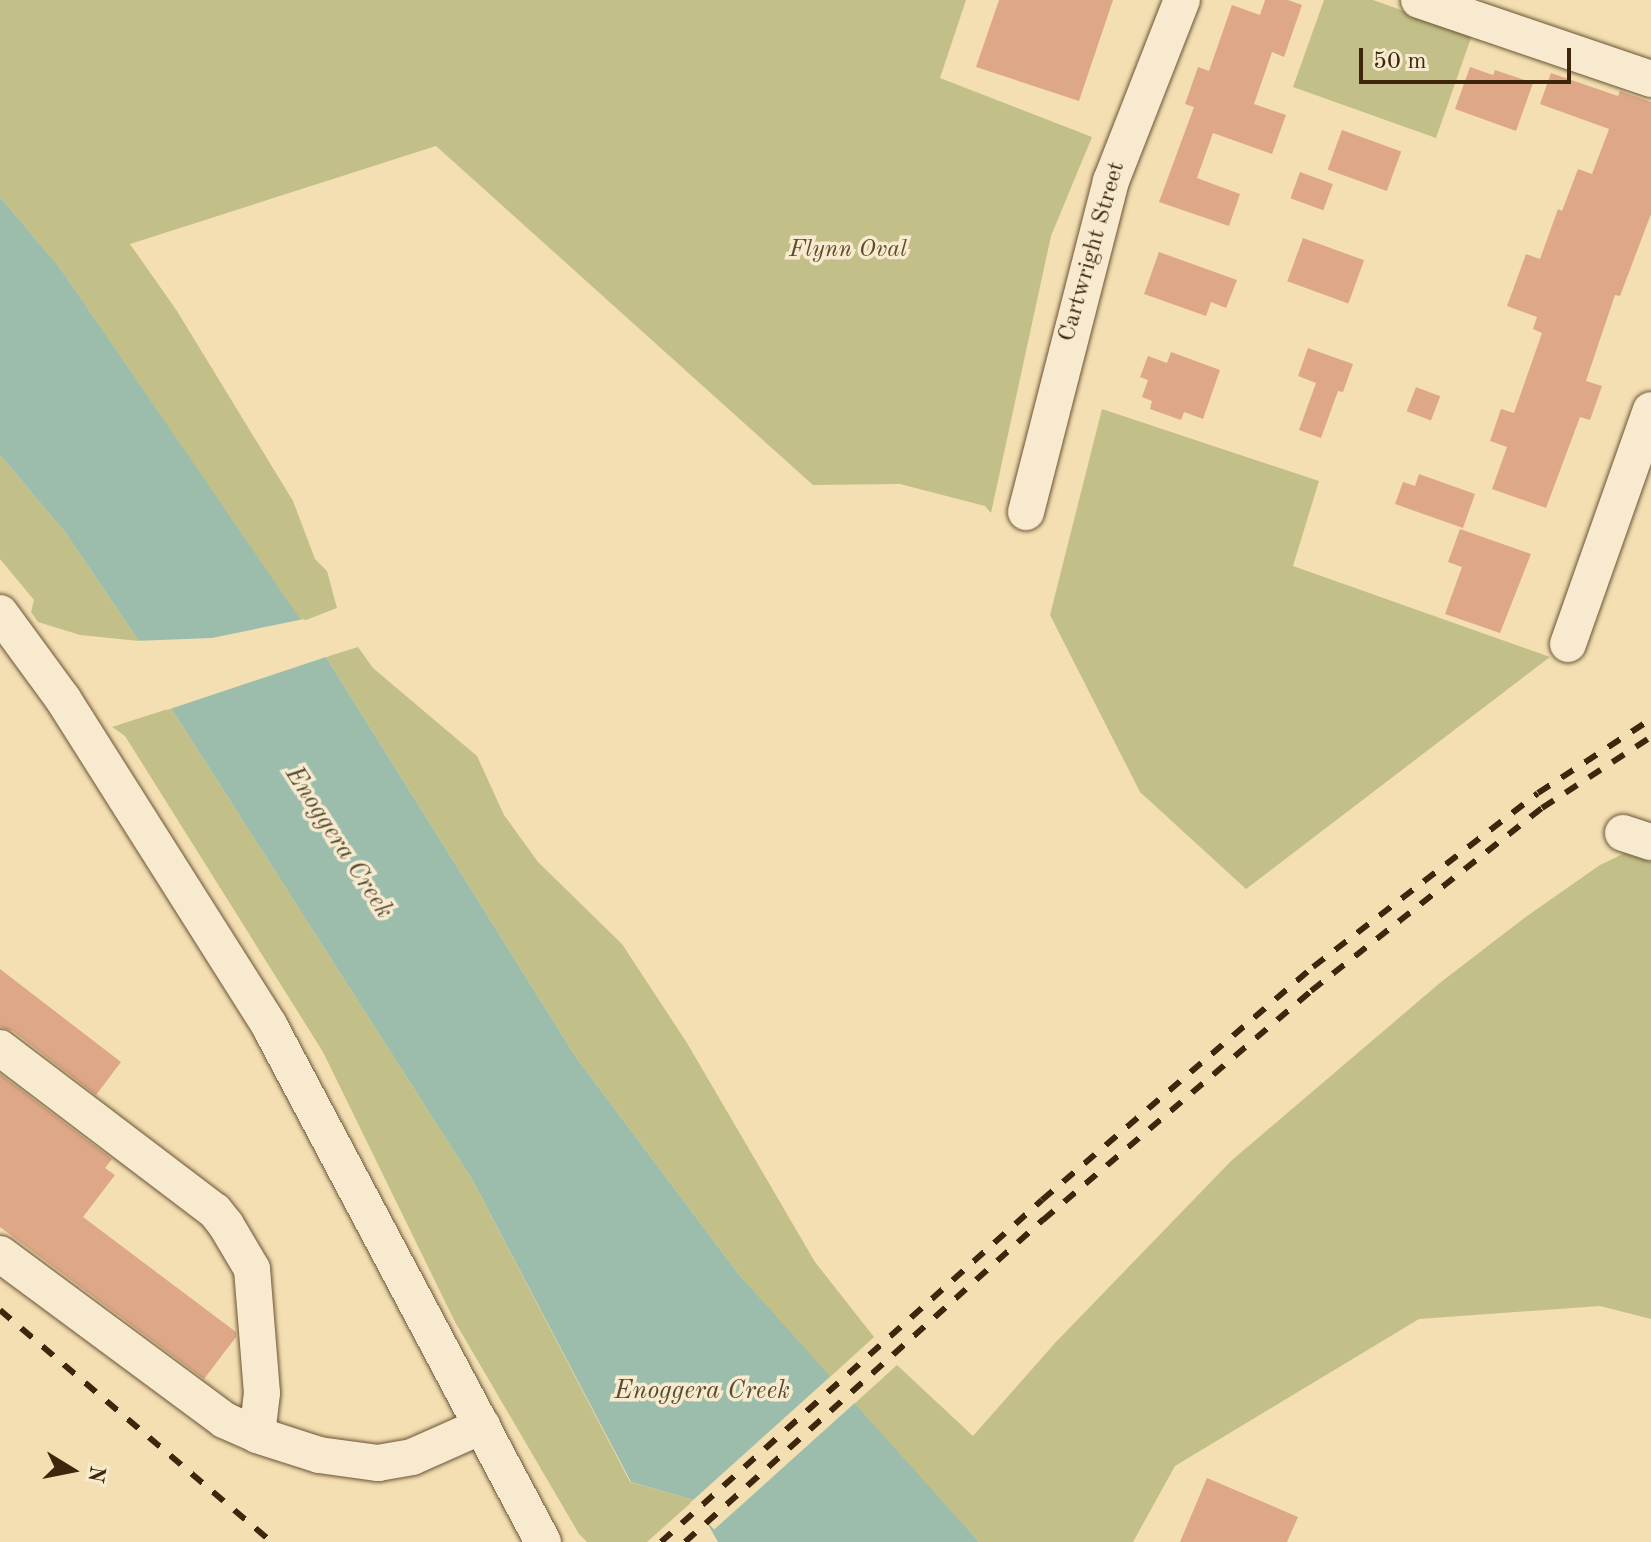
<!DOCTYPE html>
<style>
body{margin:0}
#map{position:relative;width:1651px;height:1542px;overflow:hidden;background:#f4dfb3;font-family:"Old Standard TT",serif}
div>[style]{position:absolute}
.green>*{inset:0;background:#c2c088}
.water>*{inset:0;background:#9cbdab}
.pier>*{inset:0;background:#f4dfb3;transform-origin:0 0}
.building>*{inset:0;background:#dea888;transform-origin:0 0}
.roads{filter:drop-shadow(0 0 2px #6b5435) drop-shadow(0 0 2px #6b5435)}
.minor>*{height:36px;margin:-18px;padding:0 18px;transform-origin:18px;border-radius:18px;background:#f8eace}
.rail>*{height:6px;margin-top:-3px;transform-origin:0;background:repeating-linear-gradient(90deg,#3d260b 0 14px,transparent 0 28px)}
span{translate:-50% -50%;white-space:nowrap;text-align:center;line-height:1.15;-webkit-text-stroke:7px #f8eace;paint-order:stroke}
.park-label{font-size:24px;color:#5e4c2a;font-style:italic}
.street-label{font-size:24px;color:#3d260b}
.water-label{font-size:26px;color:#554c33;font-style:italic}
.north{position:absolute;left:32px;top:1430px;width:80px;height:80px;-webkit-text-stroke:6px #f8eace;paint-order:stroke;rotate:100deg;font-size:22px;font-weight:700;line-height:32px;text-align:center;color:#3d260b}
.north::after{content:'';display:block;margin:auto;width:28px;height:36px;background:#3d260b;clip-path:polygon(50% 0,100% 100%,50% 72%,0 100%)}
.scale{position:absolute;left:1359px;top:48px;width:212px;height:36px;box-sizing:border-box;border:4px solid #3d260b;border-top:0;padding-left:10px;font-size:24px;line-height:28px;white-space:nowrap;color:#3d260b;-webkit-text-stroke:6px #f8eace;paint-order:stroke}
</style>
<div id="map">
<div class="green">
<div style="clip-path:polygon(0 0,966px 0,940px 78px,1092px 137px,1051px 236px,991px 513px,985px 506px,900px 484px,813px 485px,436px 146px,130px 244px,177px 311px,293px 501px,315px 559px,327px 571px,337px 608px,301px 622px,60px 268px,0 197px)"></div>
<div style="clip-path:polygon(1324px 0,1373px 0,1472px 35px,1436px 138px,1293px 87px)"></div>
<div style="clip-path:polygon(1102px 409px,1319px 481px,1293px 566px,1550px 657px,1246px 889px,1140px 792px,1050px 615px)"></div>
<div style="clip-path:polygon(0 455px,65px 532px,139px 641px,80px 635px,38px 622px,31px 612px,34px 600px,0 559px)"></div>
<div style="clip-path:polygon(358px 647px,373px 668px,477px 756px,504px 815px,538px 862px,622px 944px,687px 1043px,815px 1262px,874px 1337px,829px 1378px,740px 1276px,575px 1056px,326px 657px)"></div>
<div style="clip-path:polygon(171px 708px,473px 1181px,630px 1482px,694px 1500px,647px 1542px,587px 1542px,579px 1534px,455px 1322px,323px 1052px,125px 736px,112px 727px)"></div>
<div style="clip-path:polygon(1625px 853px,1651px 862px,1651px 1319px,1600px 1306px,1419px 1319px,1175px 1466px,1133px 1542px,979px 1542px,853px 1405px,897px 1365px,973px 1436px,1055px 1343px,1231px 1161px,1441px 982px,1527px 916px,1600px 865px)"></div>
</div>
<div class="water">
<div style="clip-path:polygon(0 197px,60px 268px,326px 657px,575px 1056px,740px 1276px,979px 1542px,718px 1542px,694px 1500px,631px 1482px,473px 1181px,171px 708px,139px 641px,65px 532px,0 455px)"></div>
</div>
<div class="pier">
<div style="clip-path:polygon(304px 619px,329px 656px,167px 710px,134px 641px,212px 638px)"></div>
<div style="left:832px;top:1375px;width:36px;height:191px;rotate:48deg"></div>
</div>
<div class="building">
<div style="clip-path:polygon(999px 0,1113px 0,1079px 101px,976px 67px)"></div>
<div style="clip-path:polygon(1265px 0,1288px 0,1302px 5px,1284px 57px,1272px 52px,1254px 104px,1286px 115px,1272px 154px,1213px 133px,1197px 178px,1240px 194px,1229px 226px,1159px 202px,1194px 107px,1185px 104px,1198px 67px,1209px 71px,1232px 5px,1260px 15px)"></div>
<div style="clip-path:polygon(1470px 67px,1493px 75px,1495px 70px,1533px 83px,1516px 131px,1455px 109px)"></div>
<div style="clip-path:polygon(1551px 73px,1618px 96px,1620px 91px,1651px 102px,1651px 214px,1620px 296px,1615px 295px,1586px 381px,1602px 386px,1590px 420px,1580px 417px,1546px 508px,1492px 489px,1507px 447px,1490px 441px,1501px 409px,1514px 413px,1542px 333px,1533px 329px,1537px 317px,1507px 306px,1526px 254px,1540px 259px,1558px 209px,1562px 211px,1578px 169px,1592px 174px,1609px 129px,1540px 104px)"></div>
<div style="left:1342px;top:130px;width:63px;height:42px;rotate:20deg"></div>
<div style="left:1300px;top:172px;width:35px;height:28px;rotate:20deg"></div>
<div style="left:1303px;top:238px;width:65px;height:46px;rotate:20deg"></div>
<div style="clip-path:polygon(1159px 252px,1237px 280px,1226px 308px,1211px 302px,1206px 316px,1144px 294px)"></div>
<div style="clip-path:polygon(1308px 348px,1353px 364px,1343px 392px,1338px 391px,1321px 438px,1299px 430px,1316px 383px,1298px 376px)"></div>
<div style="clip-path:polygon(1171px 352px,1220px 370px,1203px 419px,1184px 412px,1181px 420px,1150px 409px,1152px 401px,1142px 397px,1148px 380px,1140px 377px,1148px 356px,1167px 363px)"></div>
<div style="left:1416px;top:387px;width:26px;height:26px;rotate:21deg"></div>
<div style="clip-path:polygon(1419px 474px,1475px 494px,1463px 528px,1395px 504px,1403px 482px,1415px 486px)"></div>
<div style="clip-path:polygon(1460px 529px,1531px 554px,1500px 633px,1445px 614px,1462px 567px,1448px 562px)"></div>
<div style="clip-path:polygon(0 969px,121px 1062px,96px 1095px,13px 1031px,0 1027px)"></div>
<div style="clip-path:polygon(0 1074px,112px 1159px,105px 1168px,115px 1175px,83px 1217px,236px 1332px,236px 1337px,204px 1379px,0 1227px)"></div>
<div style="clip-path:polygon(1207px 1478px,1298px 1517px,1287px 1542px,1180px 1542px)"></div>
</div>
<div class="roads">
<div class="minor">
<div style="left:1419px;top:0;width:245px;rotate:18.8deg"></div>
<div style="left:1026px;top:512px;width:342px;rotate:-75.6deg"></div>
<div style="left:1111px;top:181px;width:194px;rotate:-68.6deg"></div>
<div style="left:0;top:613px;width:107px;rotate:53.8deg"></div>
<div style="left:63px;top:699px;width:386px;rotate:57.7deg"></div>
<div style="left:269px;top:1025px;width:585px;rotate:62.08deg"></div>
<div style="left:1568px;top:644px;width:248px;rotate:-70.5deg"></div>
<div style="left:1623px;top:833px;width:29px;rotate:18deg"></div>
<div style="left:0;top:1048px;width:270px;rotate:37.2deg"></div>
<div style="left:215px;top:1211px;width:18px;rotate:52deg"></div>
<div style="left:226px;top:1225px;width:51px;rotate:59.4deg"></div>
<div style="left:252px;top:1269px;width:124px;rotate:85.4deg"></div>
<div style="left:262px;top:1393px;width:42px;rotate:96.8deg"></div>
<div style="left:0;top:1254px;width:279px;rotate:36.5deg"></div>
<div style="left:224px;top:1420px;width:36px;rotate:24deg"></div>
<div style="left:257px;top:1435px;width:65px;rotate:17.9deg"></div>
<div style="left:319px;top:1455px;width:60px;rotate:7.7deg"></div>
<div style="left:378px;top:1463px;width:35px;rotate:-10deg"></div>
<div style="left:412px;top:1457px;width:77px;rotate:-23.9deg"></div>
</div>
</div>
<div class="rail">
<div style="left:0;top:1310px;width:358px;rotate:40.5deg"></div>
<div style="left:661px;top:1542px;width:512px;rotate:-41.91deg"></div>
<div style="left:1042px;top:1200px;width:357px;rotate:-40.7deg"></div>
<div style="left:1313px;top:967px;width:284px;rotate:-37.7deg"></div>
<div style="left:1538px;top:793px;width:135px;rotate:-33.2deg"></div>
<div style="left:685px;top:1542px;width:482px;rotate:-42deg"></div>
<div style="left:1043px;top:1220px;width:353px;rotate:-40.5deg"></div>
<div style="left:1311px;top:991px;width:295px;rotate:-38.4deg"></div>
<div style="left:1542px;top:808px;width:130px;rotate:-33.1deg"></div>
</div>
<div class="park-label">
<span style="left:848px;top:251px">Flynn Oval</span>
</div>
<div class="street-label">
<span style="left:1093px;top:252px;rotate:-74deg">Cartwright Street</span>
</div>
<div class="water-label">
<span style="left:338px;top:843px;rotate:57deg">Enoggera Creek</span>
<span style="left:702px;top:1392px">Enoggera Creek</span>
</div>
<div class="north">N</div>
<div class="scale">50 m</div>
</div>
